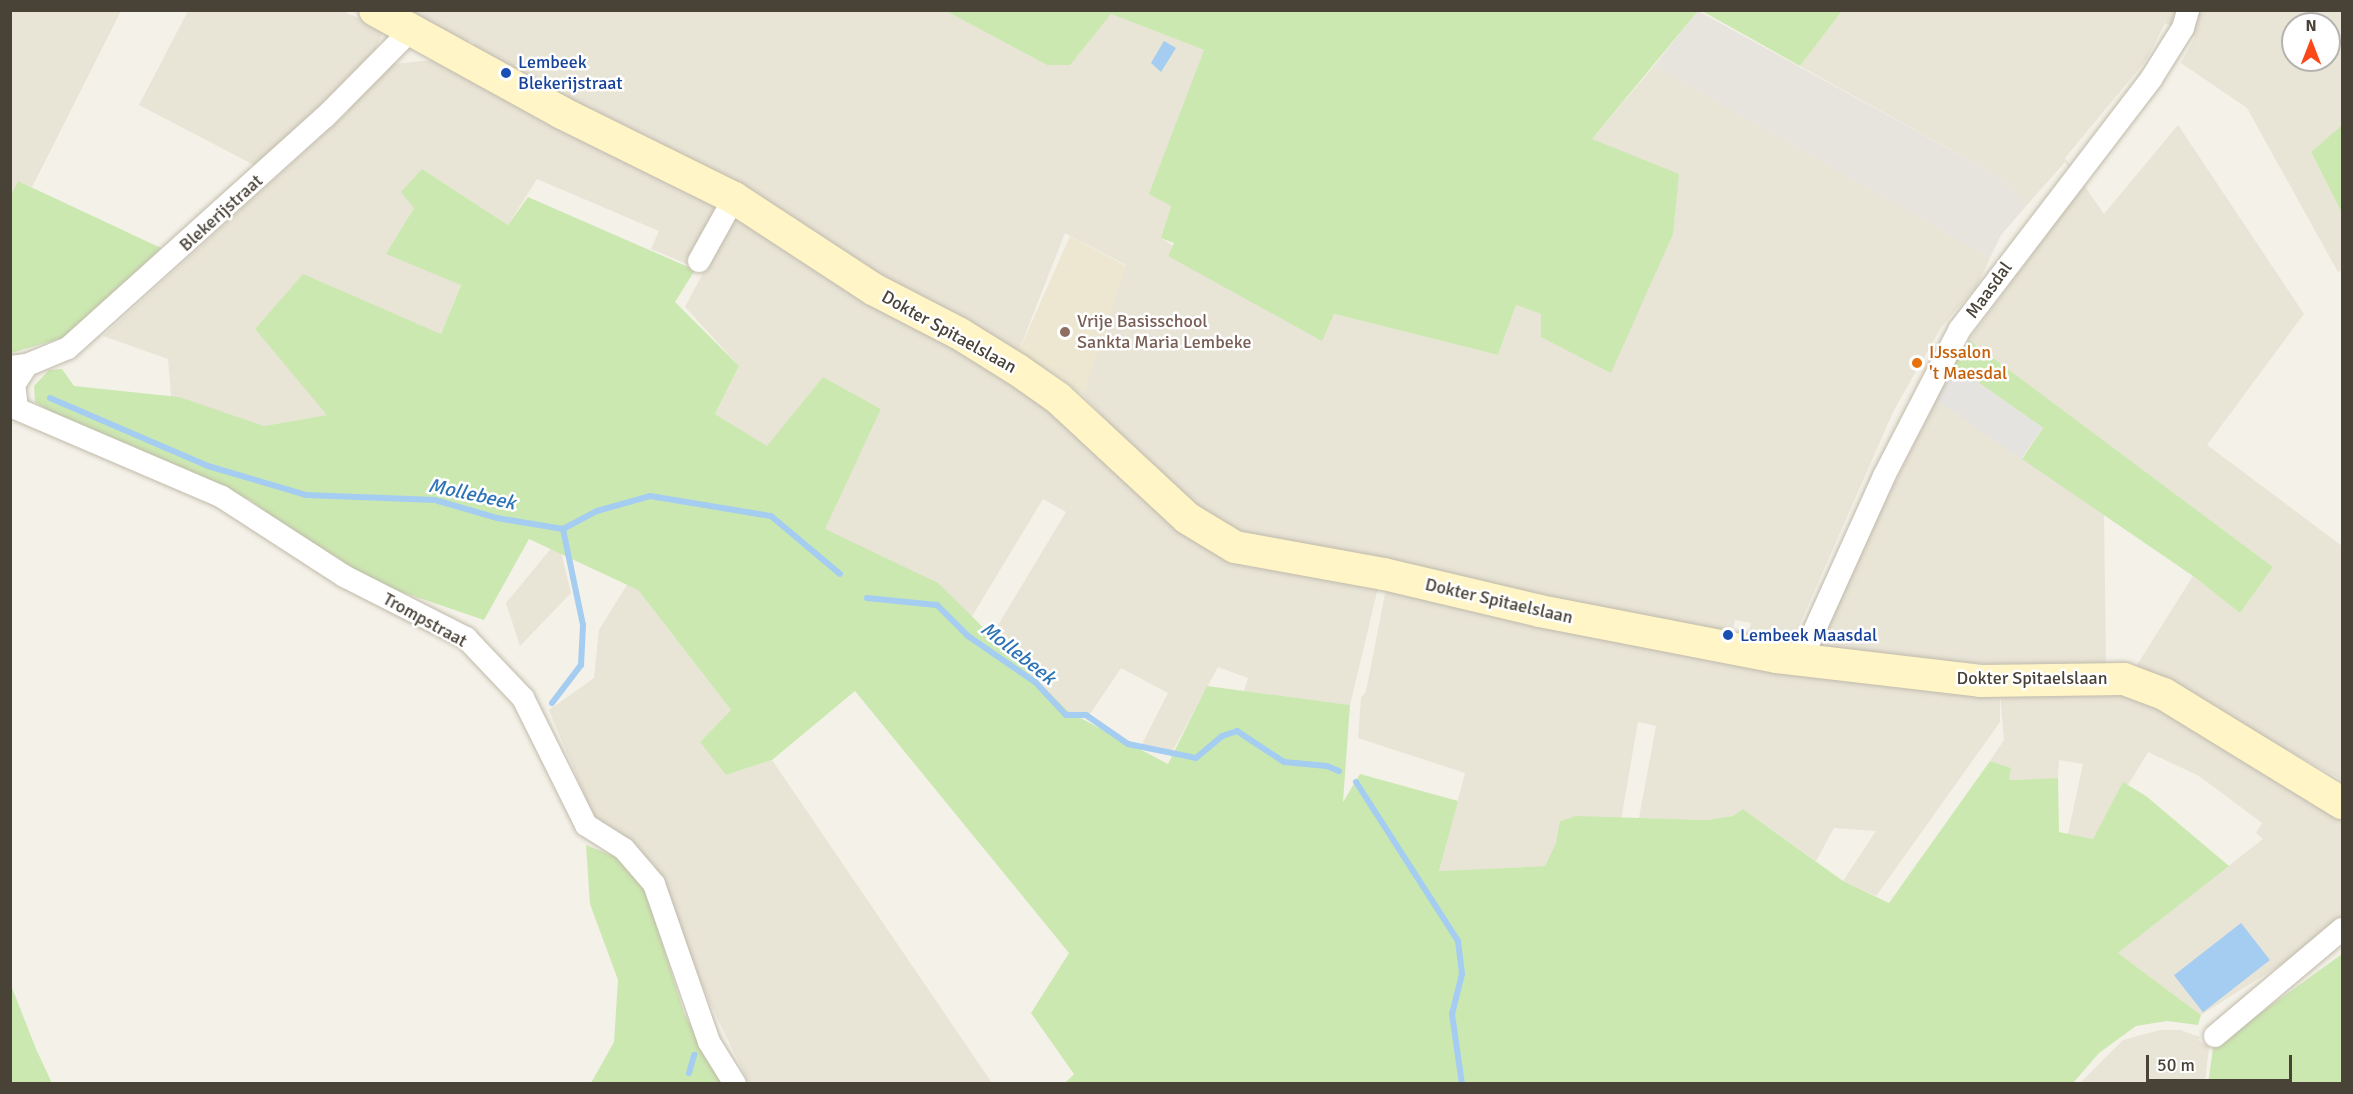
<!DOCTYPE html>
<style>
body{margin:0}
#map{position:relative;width:2353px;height:1094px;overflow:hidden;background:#f4f1e8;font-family:Signika,sans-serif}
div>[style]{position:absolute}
.residential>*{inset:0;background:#e8e4d6}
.industrial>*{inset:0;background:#e7e3dd}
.education>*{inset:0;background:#ede7d2}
.green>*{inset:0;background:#cce8b1}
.parking>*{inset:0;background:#e5e3e0;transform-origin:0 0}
.water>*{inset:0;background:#a4cdf1;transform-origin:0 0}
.stream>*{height:6px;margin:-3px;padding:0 3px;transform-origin:3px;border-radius:3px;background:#a4cdf1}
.roads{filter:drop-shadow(0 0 2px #c0baaa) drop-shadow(0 0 2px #c0baaa)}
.street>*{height:22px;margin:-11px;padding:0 11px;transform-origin:11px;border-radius:11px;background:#fff}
.secondary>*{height:32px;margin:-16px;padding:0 16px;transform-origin:16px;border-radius:16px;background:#fff5c7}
.dots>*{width:16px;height:16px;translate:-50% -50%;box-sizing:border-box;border:3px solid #fff;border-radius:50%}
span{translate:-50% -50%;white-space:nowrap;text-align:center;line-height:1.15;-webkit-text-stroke:5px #fff;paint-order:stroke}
.transit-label{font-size:18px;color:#164399}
.left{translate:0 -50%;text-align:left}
.street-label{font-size:18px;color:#484237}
.education-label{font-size:18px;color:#785e54}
.food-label{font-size:18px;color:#c56008}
.water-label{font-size:20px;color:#2e74b5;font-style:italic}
.frame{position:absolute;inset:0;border:12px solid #484237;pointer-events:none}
.north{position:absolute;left:2281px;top:12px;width:60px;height:60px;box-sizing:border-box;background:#fff;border:2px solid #b6b3af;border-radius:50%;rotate:0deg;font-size:16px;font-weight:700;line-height:24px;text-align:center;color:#484237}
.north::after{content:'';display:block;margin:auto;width:21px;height:27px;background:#fb4818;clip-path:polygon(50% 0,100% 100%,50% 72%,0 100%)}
.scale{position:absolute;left:2146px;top:1055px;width:146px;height:27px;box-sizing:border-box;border:3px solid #484237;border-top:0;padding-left:8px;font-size:18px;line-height:21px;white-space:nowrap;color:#484237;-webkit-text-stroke:4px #fff;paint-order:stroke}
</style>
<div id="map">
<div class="residential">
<div style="clip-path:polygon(11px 11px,121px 11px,32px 187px,18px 181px,11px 197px)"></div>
<div style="clip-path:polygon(188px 11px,343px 11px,384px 30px,376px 48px,394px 64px,432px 60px,561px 131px,693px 190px,987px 367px,1289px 568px,1657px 647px,1700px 659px,1752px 668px,2119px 689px,2158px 702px,2342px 821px,2342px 926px,2201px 1015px,2118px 953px,2263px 839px,2256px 833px,2262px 823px,2199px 776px,2148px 752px,2128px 785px,2123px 783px,2093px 839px,2068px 834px,2083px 764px,2059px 760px,2058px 778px,2009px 780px,2010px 768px,1990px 761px,2004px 740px,2000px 694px,2000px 722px,1876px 896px,1843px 881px,1876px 831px,1834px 828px,1816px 861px,1743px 809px,1733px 816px,1707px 820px,1639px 818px,1656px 726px,1638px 722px,1621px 820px,1576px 816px,1561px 821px,1556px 843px,1545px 866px,1439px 871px,1465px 773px,1358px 738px,1361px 698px,1366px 691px,1386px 589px,1378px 588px,1350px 705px,1244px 691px,1248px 678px,1218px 667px,1171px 754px,1142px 744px,1168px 693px,1121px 668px,1088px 717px,1068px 716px,986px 645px,1066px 512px,1043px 499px,965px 628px,824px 529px,881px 409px,823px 377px,767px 447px,715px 414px,739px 366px,685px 307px,704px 271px,651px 249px,659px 231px,537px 179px,508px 225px,422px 169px,414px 208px,387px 254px,461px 284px,441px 334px,303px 275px,255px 329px,328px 415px,264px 426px,172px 407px,168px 359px,103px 336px,349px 111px,332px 95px,256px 166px,139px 105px)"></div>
<div style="clip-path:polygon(397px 11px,946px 11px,1047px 65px,1069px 65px,1111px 14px,1204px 50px,1150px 194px,1171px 206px,1161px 238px,1322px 340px,1333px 314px,1498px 355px,1516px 305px,1541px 314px,1541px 337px,1563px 347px,1592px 139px,1654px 66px,1990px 258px,1977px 286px,1942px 326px,1894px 410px,1791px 644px,1747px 640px,1751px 623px,1735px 620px,1731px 637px,1236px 538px,1170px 489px,1083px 395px,1126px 265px,1065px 233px,1018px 353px,472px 49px,475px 43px,469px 40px,466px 46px)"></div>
<div style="clip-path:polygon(evenodd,1842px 11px,2342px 11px,2342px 125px,2311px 152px,2342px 213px,2342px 270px,2338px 272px,2247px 108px,2181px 63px,2195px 37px,2165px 23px,2147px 59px,2065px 158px,2104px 214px,2178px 125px,2304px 314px,2207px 445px,2342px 546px,2342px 780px,2137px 666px,1996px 665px,1822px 650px,1820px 635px,1838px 595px,1937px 399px,2104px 514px,2106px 664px,2137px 665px,2193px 576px,2240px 613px,2273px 567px,1969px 340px,2083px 185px,2065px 162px,2027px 205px,2002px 178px,1800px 66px,1842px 11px,2293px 24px,2329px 24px,2329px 60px,2293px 60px,2293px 24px)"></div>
<div style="clip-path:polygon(558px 540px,571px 593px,520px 646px,506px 603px)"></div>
<div style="clip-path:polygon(630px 580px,731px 710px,701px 741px,726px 775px,772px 760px,992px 1083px,749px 1083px,708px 999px,654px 864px,593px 815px,549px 710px,594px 678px,599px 630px)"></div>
<div style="clip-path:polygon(2160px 1030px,2180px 1030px,2200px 1037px,2198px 1040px,2209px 1047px,2205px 1083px,2080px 1083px,2123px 1040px)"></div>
</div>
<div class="industrial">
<div style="clip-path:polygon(1698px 11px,2002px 178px,2027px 205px,2001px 235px,1990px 258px,1654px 66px)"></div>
</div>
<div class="education">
<div style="clip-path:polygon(1070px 236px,1126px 266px,1083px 395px,1058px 376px,1018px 353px)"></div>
</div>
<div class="green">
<div style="clip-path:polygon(946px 11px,1698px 11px,1592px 139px,1679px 174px,1673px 234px,1611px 373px,1541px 337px,1541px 314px,1516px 305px,1498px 355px,1334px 314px,1322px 341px,1168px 256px,1174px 243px,1161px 238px,1171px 206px,1149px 194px,1204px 50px,1111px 14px,1070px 65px,1047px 65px)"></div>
<div style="clip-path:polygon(1702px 11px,1842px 11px,1800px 66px)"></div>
<div style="clip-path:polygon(2342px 125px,2342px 213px,2311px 152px)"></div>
<div style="clip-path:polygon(422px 169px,508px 225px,528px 197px,695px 270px,675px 302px,739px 366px,715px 414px,767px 446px,823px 377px,881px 409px,825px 529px,938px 583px,1069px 712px,1168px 764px,1207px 686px,1350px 705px,1343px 802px,1360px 774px,1458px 801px,1439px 871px,1545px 866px,1556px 843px,1560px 821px,1576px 816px,1707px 820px,1733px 816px,1743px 809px,1843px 881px,1889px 903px,1990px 761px,2011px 768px,2009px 780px,2058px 778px,2059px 832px,2093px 839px,2123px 782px,2146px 796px,2229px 866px,2118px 953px,2201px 1015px,2198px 1025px,2167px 1021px,2136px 1026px,2099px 1053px,2073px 1083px,1065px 1083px,1074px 1074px,1031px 1013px,1069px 953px,855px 691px,772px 760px,726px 775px,700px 742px,731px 710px,638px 590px,529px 539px,484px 620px,387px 587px,334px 563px,250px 500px,60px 417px,35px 402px,34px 386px,49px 370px,62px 369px,74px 386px,179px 397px,264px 426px,327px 415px,255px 329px,303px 274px,441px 334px,461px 285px,386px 254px,414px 208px,401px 192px)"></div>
<div style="clip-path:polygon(18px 181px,161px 248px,91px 316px,62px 338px,11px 353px,10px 197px)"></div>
<div style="clip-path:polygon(1969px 340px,2273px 567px,2240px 613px,2193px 576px,2022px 459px,2043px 428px,1952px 364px)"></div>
<div style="clip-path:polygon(586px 845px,618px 858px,644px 885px,684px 1013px,722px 1083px,591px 1083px,614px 1042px,618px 980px,590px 904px)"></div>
<div style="clip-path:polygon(2342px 954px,2342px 1083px,2208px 1084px,2214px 1041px,2241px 1027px)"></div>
<div style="clip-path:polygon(11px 985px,36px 1049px,52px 1083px,11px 1083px)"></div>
</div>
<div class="parking">
<div style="left:1952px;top:364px;width:111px;height:38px;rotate:35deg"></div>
</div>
<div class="water">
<div style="clip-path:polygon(1164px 41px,1176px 48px,1161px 72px,1151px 63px)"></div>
<div style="left:2241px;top:923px;width:47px;height:85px;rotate:52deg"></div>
</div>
<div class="stream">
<div style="left:50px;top:398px;width:172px;rotate:23.3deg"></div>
<div style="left:208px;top:466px;width:102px;rotate:16.5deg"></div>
<div style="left:306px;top:495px;width:129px;rotate:2.2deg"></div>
<div style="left:435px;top:500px;width:65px;rotate:16.2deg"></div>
<div style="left:497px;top:518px;width:67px;rotate:9.5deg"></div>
<div style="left:563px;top:529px;width:38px;rotate:-28deg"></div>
<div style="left:597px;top:511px;width:55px;rotate:-15.8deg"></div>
<div style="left:650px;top:496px;width:123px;rotate:9.4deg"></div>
<div style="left:771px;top:516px;width:90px;rotate:40deg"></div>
<div style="left:867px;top:598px;width:70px;rotate:5.7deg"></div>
<div style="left:937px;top:605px;width:44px;rotate:45deg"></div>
<div style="left:968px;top:636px;width:81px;rotate:34.5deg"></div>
<div style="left:1035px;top:682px;width:45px;rotate:46.8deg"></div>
<div style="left:1066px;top:715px;width:20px"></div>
<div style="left:1086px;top:715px;width:51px;rotate:34.6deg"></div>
<div style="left:1128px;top:744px;width:69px;rotate:11.6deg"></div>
<div style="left:1196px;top:758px;width:34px;rotate:-40deg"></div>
<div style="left:1222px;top:736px;width:16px;rotate:-18deg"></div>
<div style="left:1237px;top:731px;width:56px;rotate:33.4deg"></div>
<div style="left:1284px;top:762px;width:43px;rotate:5.3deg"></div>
<div style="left:1327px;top:766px;width:13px;rotate:23deg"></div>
<div style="left:552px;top:703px;width:48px;rotate:-52.7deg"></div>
<div style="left:581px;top:665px;width:40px;rotate:-87.1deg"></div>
<div style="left:583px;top:625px;width:98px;rotate:-101.8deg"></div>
<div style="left:1356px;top:782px;width:189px;rotate:57.3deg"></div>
<div style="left:1458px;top:941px;width:33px;rotate:83deg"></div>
<div style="left:1462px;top:974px;width:41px;rotate:104deg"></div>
<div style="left:1452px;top:1014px;width:71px;rotate:81.9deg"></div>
<div style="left:689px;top:1073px;width:19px;rotate:-74deg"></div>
</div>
<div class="roads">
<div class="street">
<div style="left:699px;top:261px;width:72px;rotate:-60.9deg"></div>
<div style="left:10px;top:367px;width:17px;rotate:-7deg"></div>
<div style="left:27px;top:365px;width:44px;rotate:-22.5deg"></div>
<div style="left:68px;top:348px;width:346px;rotate:-42deg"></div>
<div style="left:325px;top:117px;width:122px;rotate:-45.3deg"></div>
<div style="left:10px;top:406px;width:231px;rotate:23.2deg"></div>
<div style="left:222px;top:497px;width:145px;rotate:32.9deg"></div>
<div style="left:344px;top:576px;width:137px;rotate:26.9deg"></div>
<div style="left:466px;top:638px;width:83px;rotate:46.5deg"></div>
<div style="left:523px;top:698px;width:142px;rotate:63.6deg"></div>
<div style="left:586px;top:825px;width:45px;rotate:32.3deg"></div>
<div style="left:624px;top:849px;width:46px;rotate:49.4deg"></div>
<div style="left:654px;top:884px;width:167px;rotate:70.8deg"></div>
<div style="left:709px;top:1042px;width:49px;rotate:58.2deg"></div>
<div style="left:17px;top:408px;width:23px;rotate:-97deg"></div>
<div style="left:14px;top:385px;width:24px;rotate:-57deg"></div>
<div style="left:1801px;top:660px;width:202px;rotate:-65.7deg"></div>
<div style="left:1884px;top:476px;width:165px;rotate:-62.7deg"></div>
<div style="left:1960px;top:329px;width:315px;rotate:-52.6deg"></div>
<div style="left:2151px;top:79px;width:60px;rotate:-57.9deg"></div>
<div style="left:2183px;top:28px;width:19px;rotate:-74deg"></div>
<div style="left:2215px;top:1036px;width:166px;rotate:-40.1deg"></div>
</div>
<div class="secondary">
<div style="left:375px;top:10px;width:213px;rotate:28.8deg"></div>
<div style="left:562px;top:113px;width:192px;rotate:26.3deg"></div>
<div style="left:734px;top:198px;width:166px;rotate:33.2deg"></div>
<div style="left:873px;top:289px;width:98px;rotate:27.3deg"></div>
<div style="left:960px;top:334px;width:68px;rotate:31.8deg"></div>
<div style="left:1018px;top:370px;width:49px;rotate:35deg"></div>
<div style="left:1058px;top:398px;width:176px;rotate:42.9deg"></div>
<div style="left:1187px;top:518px;width:56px;rotate:31.1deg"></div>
<div style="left:1235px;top:547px;width:151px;rotate:10.3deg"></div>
<div style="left:1384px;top:574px;width:160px;rotate:13.3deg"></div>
<div style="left:1540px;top:611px;width:241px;rotate:11deg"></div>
<div style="left:1777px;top:657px;width:205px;rotate:6.7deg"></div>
<div style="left:1981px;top:681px;width:143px;rotate:-0.8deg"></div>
<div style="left:2124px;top:679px;width:43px;rotate:20.6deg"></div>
<div style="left:2164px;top:694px;width:209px;rotate:31.5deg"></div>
</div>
</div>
<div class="dots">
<div style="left:506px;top:73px;background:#1a4fb4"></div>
<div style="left:1065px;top:332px;background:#8d6e63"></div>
<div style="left:1917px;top:363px;background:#e8710a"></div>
<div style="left:1728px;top:635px;background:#1a4fb4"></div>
</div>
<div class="transit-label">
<span class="left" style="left:518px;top:73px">Lembeek<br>Blekerijstraat</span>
<span class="left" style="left:1740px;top:635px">Lembeek Maasdal</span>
</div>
<div class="street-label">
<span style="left:221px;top:213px;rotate:-42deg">Blekerijstraat</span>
<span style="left:1989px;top:290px;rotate:-54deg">Maasdal</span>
<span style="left:949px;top:332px;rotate:29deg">Dokter Spitaelslaan</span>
<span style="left:1499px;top:601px;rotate:13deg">Dokter Spitaelslaan</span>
<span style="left:425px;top:620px;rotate:29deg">Trompstraat</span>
<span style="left:2032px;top:678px">Dokter Spitaelslaan</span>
</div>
<div class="education-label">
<span class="left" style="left:1077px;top:332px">Vrije Basisschool<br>Sankta Maria Lembeke</span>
</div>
<div class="food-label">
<span class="left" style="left:1929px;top:363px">IJssalon<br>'t Maesdal</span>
</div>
<div class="water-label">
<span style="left:472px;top:494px;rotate:12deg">Mollebeek</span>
<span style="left:1018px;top:653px;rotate:38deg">Mollebeek</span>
</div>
<div class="frame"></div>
<div class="north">N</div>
<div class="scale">50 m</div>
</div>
